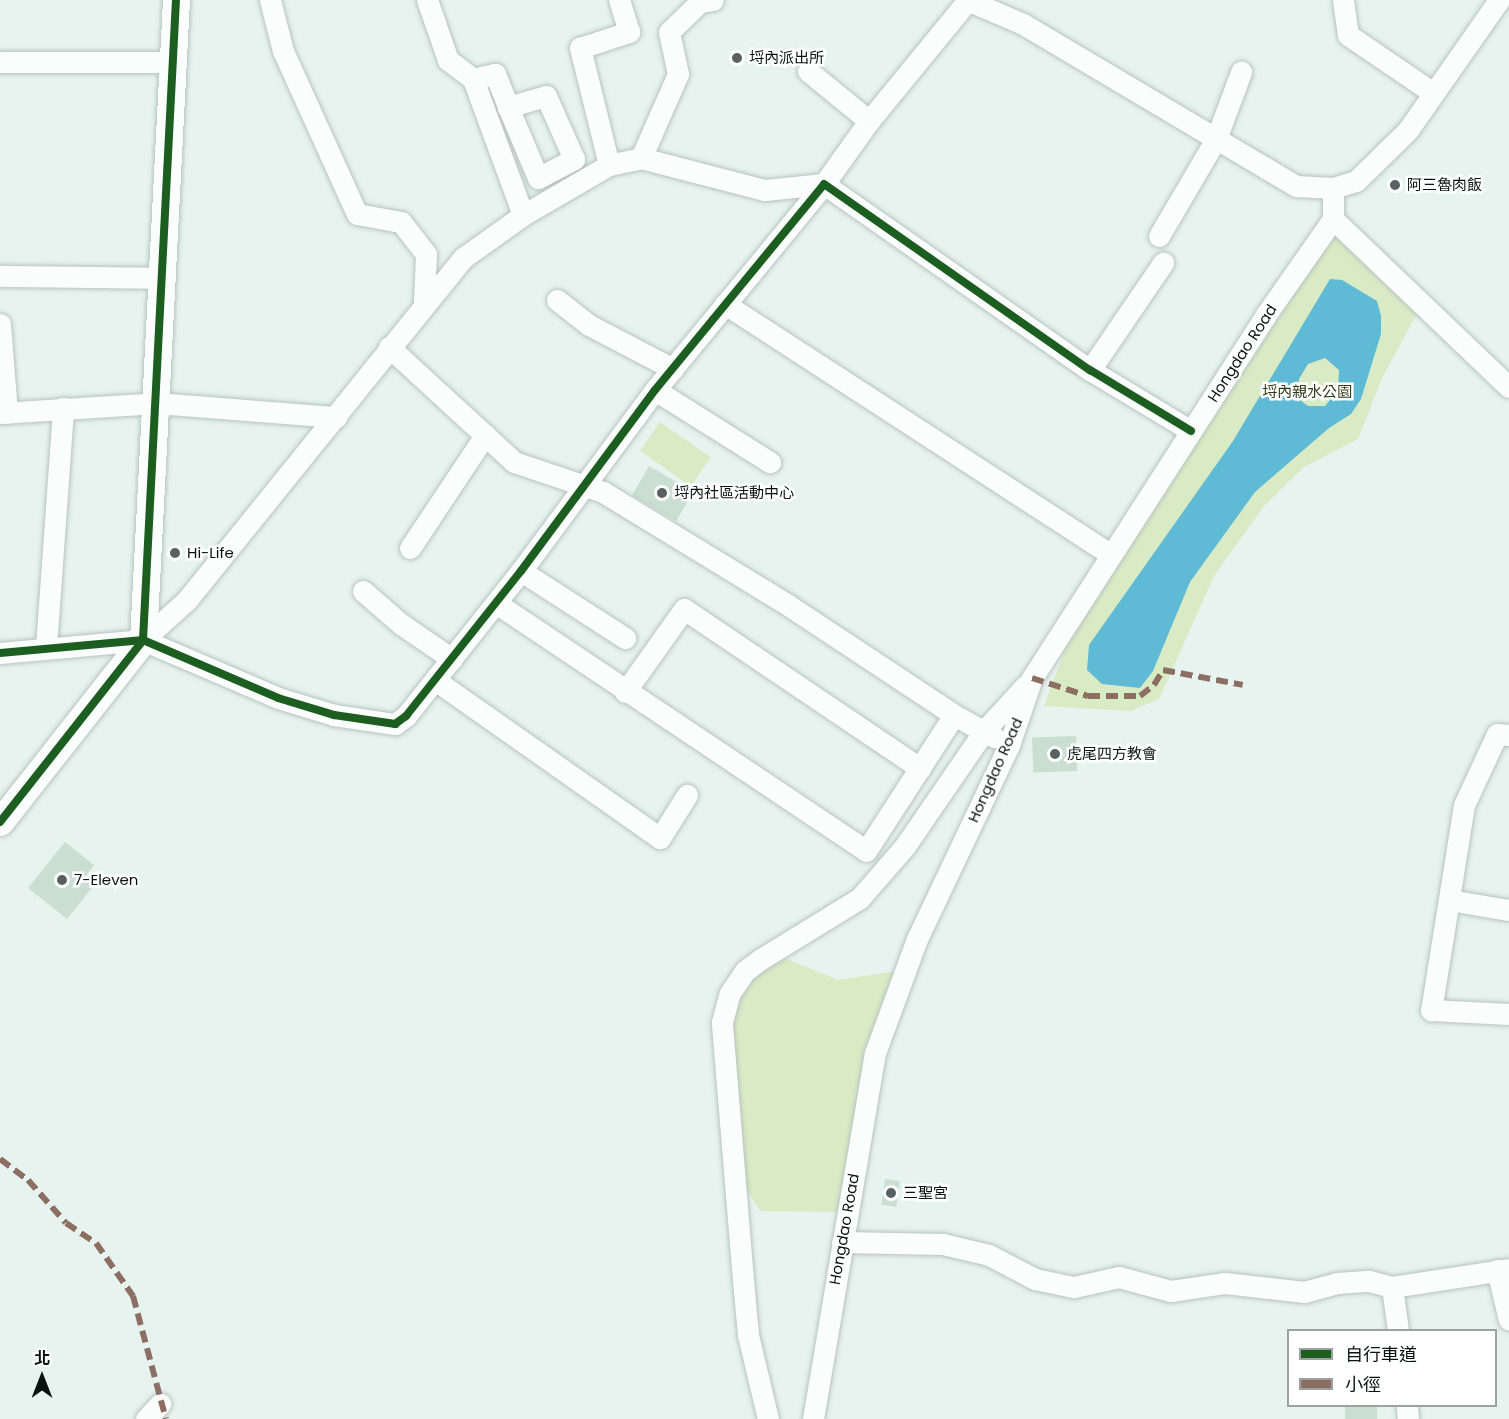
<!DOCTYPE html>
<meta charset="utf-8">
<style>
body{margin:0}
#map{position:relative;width:1509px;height:1419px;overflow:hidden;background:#e6f3ef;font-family:Poppins,"Noto Sans TC",sans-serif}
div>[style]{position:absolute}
.green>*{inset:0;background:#d9ebc5;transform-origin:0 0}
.water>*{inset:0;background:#5fbad6}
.building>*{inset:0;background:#cadfd1;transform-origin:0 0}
.roads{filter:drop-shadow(0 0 2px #b8c3bf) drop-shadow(0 0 2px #b8c3bf)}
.minor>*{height:21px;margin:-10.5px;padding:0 10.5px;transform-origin:10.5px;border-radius:10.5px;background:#fbfdfd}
.major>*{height:27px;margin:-13.5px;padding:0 13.5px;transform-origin:13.5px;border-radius:13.5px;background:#fbfdfd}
.quiet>*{height:6px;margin-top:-3px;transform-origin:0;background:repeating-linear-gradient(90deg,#8d6e63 0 12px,transparent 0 18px)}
.cycleway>*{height:8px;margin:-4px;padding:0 4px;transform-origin:4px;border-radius:4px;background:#1b5e20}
.dots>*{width:16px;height:16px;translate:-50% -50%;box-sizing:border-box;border:3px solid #fff;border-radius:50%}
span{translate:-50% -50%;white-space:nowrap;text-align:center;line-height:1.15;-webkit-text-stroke:5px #fff;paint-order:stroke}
.poi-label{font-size:15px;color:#0b1311}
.left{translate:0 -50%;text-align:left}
.street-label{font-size:15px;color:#0b1311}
.park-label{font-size:15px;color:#303c17}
.legend{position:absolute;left:1287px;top:1329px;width:210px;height:78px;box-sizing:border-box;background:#fff;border:2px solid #9da1a0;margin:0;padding:8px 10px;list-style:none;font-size:18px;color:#0b1311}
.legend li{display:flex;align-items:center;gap:12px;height:30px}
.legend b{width:30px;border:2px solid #9da1a0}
.north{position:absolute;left:12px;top:1347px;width:60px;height:60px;-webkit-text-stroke:4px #fff;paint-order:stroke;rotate:0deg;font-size:16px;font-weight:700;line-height:24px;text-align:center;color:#0b1311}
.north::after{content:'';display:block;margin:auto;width:21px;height:27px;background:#0b1311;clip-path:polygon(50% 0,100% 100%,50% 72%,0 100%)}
</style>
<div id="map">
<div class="green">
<div style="clip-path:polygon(1333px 234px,1418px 312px,1382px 378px,1358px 439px,1304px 467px,1264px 506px,1214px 576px,1159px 699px,1131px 711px,1044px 706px,1069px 639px)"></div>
<div style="left:660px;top:422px;width:62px;height:35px;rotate:35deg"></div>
<div style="clip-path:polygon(782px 957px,838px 980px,897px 971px,868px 1049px,837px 1212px,760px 1211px,741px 1180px,730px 1009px,762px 967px)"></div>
</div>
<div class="water">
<div style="clip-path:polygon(evenodd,1330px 279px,1342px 280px,1377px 301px,1381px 316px,1381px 334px,1361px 399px,1351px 414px,1329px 428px,1255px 492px,1190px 582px,1153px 671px,1140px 688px,1102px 684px,1087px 670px,1089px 645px,1233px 441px,1330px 279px,1325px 358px,1339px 370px,1338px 390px,1325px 406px,1308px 406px,1296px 397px,1299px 379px,1308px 364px,1325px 358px)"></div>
</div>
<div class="building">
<div style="left:649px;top:466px;width:51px;height:34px;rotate:30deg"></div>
<div style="left:1076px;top:736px;width:35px;height:44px;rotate:88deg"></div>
<div style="clip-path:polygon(65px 842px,94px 865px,86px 876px,95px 884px,67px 919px,28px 888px)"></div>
<div style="left:885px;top:1179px;width:15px;height:26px;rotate:8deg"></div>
<div style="left:1345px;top:1406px;width:32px;height:13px"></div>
</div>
<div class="roads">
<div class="minor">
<div style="left:270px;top:0;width:53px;rotate:75.7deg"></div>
<div style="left:283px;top:51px;width:179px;rotate:65.6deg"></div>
<div style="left:357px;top:214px;width:45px;rotate:10.3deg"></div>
<div style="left:401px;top:222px;width:41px;rotate:52deg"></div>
<div style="left:426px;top:254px;width:48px;rotate:92.4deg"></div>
<div style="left:427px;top:0;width:64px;rotate:70.7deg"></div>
<div style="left:448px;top:60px;width:31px;rotate:37deg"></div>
<div style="left:473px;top:79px;width:145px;rotate:69.8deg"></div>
<div style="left:967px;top:0;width:61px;rotate:23.2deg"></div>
<div style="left:1023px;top:24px;width:317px;rotate:30.7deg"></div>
<div style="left:1296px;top:186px;width:37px;rotate:3deg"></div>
<div style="left:1333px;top:188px;width:24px;rotate:-17deg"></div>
<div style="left:1356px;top:181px;width:73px;rotate:-44.4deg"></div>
<div style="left:1408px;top:130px;width:159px;rotate:-55deg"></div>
<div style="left:1343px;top:0;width:35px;rotate:82deg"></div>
<div style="left:1348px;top:35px;width:102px;rotate:34.2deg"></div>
<div style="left:0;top:62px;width:173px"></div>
<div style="left:808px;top:71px;width:79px;rotate:39.3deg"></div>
<div style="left:473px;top:79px;width:23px;rotate:-13deg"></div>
<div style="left:495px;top:74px;width:35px;rotate:68deg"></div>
<div style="left:508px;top:107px;width:77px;rotate:67.1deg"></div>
<div style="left:538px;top:178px;width:41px;rotate:-27.8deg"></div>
<div style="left:574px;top:159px;width:69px;rotate:-114deg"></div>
<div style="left:546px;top:96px;width:40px;rotate:164deg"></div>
<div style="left:641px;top:158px;width:92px;rotate:-66.2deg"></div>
<div style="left:678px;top:74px;width:43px;rotate:-102.1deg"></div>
<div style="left:669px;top:32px;width:43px;rotate:-44.1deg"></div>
<div style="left:700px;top:2px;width:13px;rotate:-9deg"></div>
<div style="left:609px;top:165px;width:121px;rotate:-103.9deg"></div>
<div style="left:580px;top:48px;width:52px;rotate:-18.1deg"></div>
<div style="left:629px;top:32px;width:34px;rotate:-107deg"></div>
<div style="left:1333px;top:219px;width:243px;rotate:43.7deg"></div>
<div style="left:1159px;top:236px;width:113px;rotate:-59.6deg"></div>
<div style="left:1216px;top:139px;width:72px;rotate:-69.5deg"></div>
<div style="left:0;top:276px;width:163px;rotate:0.7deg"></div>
<div style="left:557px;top:300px;width:41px;rotate:38deg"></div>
<div style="left:589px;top:325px;width:95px;rotate:27.6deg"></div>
<div style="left:725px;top:304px;width:460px;rotate:33deg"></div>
<div style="left:0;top:324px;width:89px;rotate:85.5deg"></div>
<div style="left:389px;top:347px;width:170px;rotate:42.6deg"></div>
<div style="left:514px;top:462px;width:94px;rotate:18.6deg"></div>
<div style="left:603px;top:492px;width:217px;rotate:31.4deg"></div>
<div style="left:788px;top:605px;width:199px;rotate:33.5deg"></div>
<div style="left:954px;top:715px;width:46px;rotate:28.8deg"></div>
<div style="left:1090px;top:370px;width:130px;rotate:-55.7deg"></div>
<div style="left:655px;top:390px;width:136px;rotate:32.1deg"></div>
<div style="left:0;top:413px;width:157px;rotate:-3.6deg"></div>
<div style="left:157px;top:403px;width:180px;rotate:4.5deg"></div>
<div style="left:410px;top:548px;width:136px;rotate:-56.4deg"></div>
<div style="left:521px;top:571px;width:124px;rotate:32.8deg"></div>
<div style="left:363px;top:591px;width:50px;rotate:41deg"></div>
<div style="left:401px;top:624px;width:62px;rotate:34.5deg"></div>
<div style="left:496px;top:603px;width:445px;rotate:33.8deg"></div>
<div style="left:866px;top:851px;width:162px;rotate:-57.1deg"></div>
<div style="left:143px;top:640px;width:59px;rotate:-42.3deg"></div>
<div style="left:187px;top:600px;width:439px;rotate:-51.1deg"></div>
<div style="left:463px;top:258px;width:74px;rotate:-35.6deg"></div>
<div style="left:523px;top:215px;width:99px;rotate:-30.2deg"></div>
<div style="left:609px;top:165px;width:33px;rotate:-12deg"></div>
<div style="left:641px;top:158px;width:128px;rotate:14.5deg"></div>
<div style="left:765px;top:190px;width:59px;rotate:-5.8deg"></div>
<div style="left:824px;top:184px;width:77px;rotate:-54.5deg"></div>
<div style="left:869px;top:121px;width:156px;rotate:-50.7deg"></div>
<div style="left:46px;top:647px;width:240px;rotate:-85.9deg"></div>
<div style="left:0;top:653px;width:144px;rotate:-5.2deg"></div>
<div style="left:143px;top:640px;width:147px;rotate:23.2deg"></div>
<div style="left:278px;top:698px;width:59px;rotate:16.9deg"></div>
<div style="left:334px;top:715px;width:62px;rotate:8.4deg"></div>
<div style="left:395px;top:724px;width:14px;rotate:-36deg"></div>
<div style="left:406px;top:716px;width:185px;rotate:-51.6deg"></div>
<div style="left:521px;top:571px;width:225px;rotate:-53.5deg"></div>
<div style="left:655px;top:390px;width:266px;rotate:-50.6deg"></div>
<div style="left:824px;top:184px;width:325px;rotate:35deg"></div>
<div style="left:1090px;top:370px;width:118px;rotate:31.1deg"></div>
<div style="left:435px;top:680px;width:275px;rotate:35.1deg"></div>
<div style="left:660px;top:838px;width:51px;rotate:-57.9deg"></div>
<div style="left:625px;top:692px;width:102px;rotate:-54.6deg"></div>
<div style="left:684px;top:609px;width:285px;rotate:34deg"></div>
<div style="left:1509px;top:735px;width:12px;rotate:-175deg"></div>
<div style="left:1497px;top:734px;width:78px;rotate:114.9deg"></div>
<div style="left:1464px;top:805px;width:208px;rotate:99.1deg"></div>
<div style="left:1431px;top:1010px;width:78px;rotate:2.9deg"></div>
<div style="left:1449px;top:900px;width:61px;rotate:9.5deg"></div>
<div style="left:842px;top:1242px;width:101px;rotate:1.1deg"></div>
<div style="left:943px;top:1244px;width:47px;rotate:13.4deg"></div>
<div style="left:989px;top:1255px;width:52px;rotate:27.6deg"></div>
<div style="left:1035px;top:1279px;width:40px;rotate:12deg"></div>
<div style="left:1074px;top:1287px;width:46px;rotate:-12.5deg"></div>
<div style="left:1119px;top:1277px;width:54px;rotate:15.1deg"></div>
<div style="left:1171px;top:1291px;width:55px;rotate:-8.4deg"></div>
<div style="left:1225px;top:1283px;width:80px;rotate:6.5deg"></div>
<div style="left:1304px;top:1292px;width:34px;rotate:-15deg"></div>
<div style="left:1337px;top:1283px;width:32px;rotate:-4deg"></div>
<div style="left:1369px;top:1281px;width:24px;rotate:15deg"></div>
<div style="left:1392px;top:1287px;width:118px;rotate:-8.7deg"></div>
<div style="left:1497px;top:1270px;width:51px;rotate:76.5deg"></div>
<div style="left:1392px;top:1287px;width:43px;rotate:82.1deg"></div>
<div style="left:1407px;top:1406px;width:13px;rotate:86deg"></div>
<div style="left:146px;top:1419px;width:21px;rotate:-47deg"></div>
<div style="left:768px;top:1419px;width:86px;rotate:-103.4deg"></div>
<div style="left:748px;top:1335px;width:55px;rotate:-95.2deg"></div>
<div style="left:743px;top:1280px;width:259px;rotate:-94.7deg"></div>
<div style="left:722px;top:1022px;width:30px;rotate:-75deg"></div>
<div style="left:730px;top:993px;width:27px;rotate:-56deg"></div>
<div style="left:745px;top:971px;width:20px;rotate:-37deg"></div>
<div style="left:761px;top:959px;width:116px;rotate:-31.6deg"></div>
<div style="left:860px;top:898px;width:69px;rotate:-49.1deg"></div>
<div style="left:905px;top:846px;width:140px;rotate:-55.5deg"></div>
<div style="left:984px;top:731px;width:62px;rotate:-47.6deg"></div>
<div style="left:813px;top:1419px;width:371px;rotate:-80.4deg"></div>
<div style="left:875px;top:1053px;width:121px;rotate:-69.8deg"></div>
<div style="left:917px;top:939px;width:215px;rotate:-64.6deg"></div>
<div style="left:1009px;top:745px;width:71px;rotate:-71.1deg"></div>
<div style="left:1032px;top:678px;width:431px;rotate:-57.2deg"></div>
<div style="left:1265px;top:316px;width:118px;rotate:-55deg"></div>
<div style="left:1333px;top:219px;width:31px;rotate:-90deg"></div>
</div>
<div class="major">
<div style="left:0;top:822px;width:231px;rotate:-51.8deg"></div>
<div style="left:143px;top:640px;width:641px;rotate:-87.05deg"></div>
</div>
</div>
<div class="quiet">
<div style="left:1032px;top:678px;width:59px;rotate:17.8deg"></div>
<div style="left:1088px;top:696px;width:52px"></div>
<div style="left:1140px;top:696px;width:18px;rotate:-38deg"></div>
<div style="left:1154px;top:685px;width:17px;rotate:-59deg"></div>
<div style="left:1163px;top:670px;width:81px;rotate:10.6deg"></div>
<div style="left:0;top:1159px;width:35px;rotate:37deg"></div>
<div style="left:28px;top:1180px;width:57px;rotate:48.5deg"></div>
<div style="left:66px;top:1223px;width:36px;rotate:34deg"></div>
<div style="left:96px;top:1243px;width:65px;rotate:55.1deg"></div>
<div style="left:133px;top:1296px;width:127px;rotate:75deg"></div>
</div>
<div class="cycleway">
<div style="left:143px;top:640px;width:641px;rotate:-87.05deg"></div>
<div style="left:0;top:653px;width:144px;rotate:-5.2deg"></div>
<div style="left:143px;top:640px;width:147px;rotate:23.2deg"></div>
<div style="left:278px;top:698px;width:59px;rotate:16.9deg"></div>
<div style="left:334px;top:715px;width:62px;rotate:8.4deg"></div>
<div style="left:395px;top:724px;width:14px;rotate:-36deg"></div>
<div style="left:406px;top:716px;width:185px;rotate:-51.6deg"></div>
<div style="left:521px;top:571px;width:225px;rotate:-53.5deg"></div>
<div style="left:655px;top:390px;width:266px;rotate:-50.6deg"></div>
<div style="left:824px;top:184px;width:325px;rotate:35deg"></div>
<div style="left:1090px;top:370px;width:118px;rotate:31.1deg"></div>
<div style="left:0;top:822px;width:231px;rotate:-51.8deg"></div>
</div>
<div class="dots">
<div style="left:737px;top:58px;background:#58615f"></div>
<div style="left:1395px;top:185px;background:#58615f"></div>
<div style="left:662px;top:493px;background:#58615f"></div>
<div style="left:175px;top:553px;background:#58615f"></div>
<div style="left:1055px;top:754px;background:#58615f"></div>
<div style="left:62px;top:880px;background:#58615f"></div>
<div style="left:891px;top:1193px;background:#58615f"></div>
</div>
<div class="poi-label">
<span class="left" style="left:749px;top:58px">埒內派出所</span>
<span class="left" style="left:1407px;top:185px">阿三魯肉飯</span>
<span class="left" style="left:674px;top:493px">埒內社區活動中心</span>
<span class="left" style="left:187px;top:553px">Hi-Life</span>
<span class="left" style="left:1067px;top:754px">虎尾四方教會</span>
<span class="left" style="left:74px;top:880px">7-Eleven</span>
<span class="left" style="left:903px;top:1193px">三聖宮</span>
</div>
<div class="street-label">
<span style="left:1242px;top:353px;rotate:-57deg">Hongdao Road</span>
<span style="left:995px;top:770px;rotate:-66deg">Hongdao Road</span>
<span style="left:844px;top:1229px;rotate:-80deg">Hongdao Road</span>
</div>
<div class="park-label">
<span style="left:1307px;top:392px">埒內親水公園</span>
</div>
<ul class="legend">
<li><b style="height:8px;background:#1b5e20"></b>自行車道</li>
<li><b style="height:8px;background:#8d6e63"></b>小徑</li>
</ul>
<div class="north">北</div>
</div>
